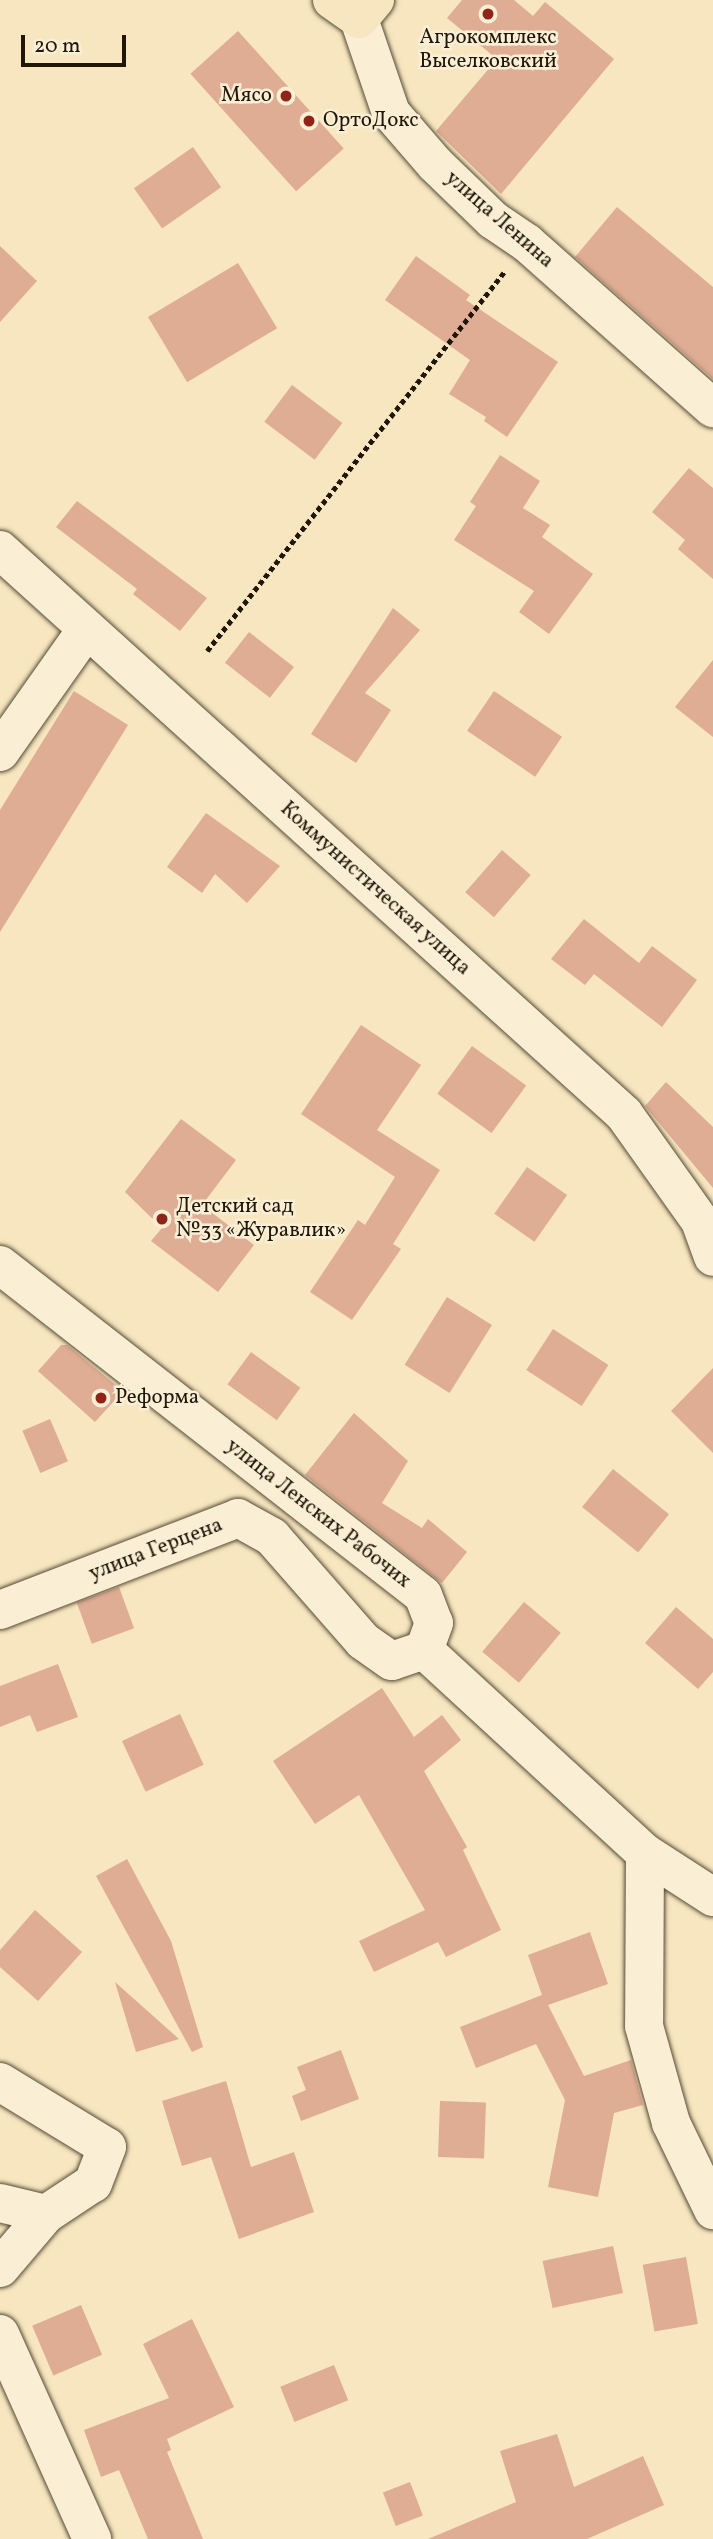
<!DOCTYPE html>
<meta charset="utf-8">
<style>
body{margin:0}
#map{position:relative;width:713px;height:2539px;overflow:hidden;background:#f7e6bf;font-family:Vollkorn,serif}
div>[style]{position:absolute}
.building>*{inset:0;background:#dfac94;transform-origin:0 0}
.path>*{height:4.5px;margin-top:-2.25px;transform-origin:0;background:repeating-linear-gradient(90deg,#211709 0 5px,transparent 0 8.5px)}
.roads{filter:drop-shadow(0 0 2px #564b36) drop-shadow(0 0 2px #564b36)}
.minor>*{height:38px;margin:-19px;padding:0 19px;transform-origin:19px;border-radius:19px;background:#faefd5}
.major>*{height:38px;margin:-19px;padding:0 19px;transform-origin:19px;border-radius:19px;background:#f7e6bf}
.dots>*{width:19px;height:19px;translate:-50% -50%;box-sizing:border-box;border:4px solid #faefd5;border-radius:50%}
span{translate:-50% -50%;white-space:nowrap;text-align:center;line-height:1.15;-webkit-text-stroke:5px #faefd5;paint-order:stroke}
.poi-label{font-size:21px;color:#211709}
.right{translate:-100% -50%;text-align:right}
.left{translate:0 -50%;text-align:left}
.street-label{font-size:21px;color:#211709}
.scale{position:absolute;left:21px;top:35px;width:105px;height:32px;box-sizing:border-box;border:4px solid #211709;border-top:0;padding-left:9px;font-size:21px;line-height:24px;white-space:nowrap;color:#211709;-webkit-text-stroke:5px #faefd5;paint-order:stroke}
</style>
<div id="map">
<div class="building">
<div style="clip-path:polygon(462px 0,514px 0,533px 16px,545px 2px,614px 59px,501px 194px,436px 131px,497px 59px,447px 18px)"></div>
<div style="left:238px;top:31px;width:158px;height:64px;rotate:48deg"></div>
<div style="left:193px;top:147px;width:49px;height:72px;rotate:55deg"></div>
<div style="clip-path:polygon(617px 207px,713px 287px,713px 379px,575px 257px)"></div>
<div style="clip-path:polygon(0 246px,37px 281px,0 322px)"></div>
<div style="clip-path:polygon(416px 256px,470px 295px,466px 300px,558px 362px,507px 437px,484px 421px,486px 417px,449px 394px,470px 360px,385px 300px)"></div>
<div style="left:238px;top:263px;width:76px;height:105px;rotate:59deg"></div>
<div style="left:292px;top:385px;width:63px;height:46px;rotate:37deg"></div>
<div style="clip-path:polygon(500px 455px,540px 481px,523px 508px,550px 525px,542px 537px,593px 574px,549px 634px,519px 612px,534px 591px,454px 540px,476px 506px,470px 502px)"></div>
<div style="clip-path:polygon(689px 468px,713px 488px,713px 579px,678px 549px,685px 540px,652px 512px)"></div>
<div style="clip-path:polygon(77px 501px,207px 598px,180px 631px,133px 594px,137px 589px,56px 527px)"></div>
<div style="clip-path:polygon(393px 608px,420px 630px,365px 693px,391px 710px,356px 763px,311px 734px)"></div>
<div style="left:249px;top:632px;width:57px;height:39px;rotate:38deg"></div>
<div style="clip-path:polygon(713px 660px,713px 737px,675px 707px)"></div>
<div style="clip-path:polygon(74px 691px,128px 725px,0 932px,0 810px)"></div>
<div style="left:494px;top:691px;width:82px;height:48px;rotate:34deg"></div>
<div style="clip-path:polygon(206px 813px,280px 866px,247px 903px,215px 874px,202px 893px,167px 867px)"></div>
<div style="left:502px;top:850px;width:38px;height:56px;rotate:41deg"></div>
<div style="clip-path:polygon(584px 919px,639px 963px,652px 946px,697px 980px,662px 1027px,594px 974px,585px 985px,551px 959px)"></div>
<div style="clip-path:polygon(361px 1025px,421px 1065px,377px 1130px,440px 1170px,393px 1244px,401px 1249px,352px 1320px,310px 1292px,358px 1220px,365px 1225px,395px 1177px,301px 1114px)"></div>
<div style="left:472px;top:1046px;width:67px;height:59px;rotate:36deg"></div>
<div style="clip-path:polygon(666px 1082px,713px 1127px,713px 1188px,645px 1106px)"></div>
<div style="clip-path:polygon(181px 1119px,236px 1160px,202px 1205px,254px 1245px,218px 1292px,151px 1241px,162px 1228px,125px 1192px)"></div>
<div style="left:527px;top:1167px;width:49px;height:57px;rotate:35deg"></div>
<div style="left:447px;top:1297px;width:53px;height:80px;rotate:32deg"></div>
<div style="left:553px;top:1329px;width:66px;height:49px;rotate:33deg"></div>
<div style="clip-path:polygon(61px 1345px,67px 1345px,123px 1391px,95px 1422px,38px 1371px)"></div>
<div style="left:251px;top:1352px;width:61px;height:40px;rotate:36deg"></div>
<div style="clip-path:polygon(713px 1368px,713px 1453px,671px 1411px)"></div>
<div style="clip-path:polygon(354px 1413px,408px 1461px,382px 1503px,422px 1528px,428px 1519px,467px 1552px,442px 1583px,305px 1475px)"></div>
<div style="left:50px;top:1419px;width:46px;height:30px;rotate:67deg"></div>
<div style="left:613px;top:1469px;width:72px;height:49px;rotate:39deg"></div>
<div style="left:119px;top:1587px;width:44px;height:45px;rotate:70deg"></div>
<div style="left:524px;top:1602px;width:48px;height:65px;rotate:40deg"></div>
<div style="clip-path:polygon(676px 1607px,713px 1639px,713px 1672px,698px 1689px,645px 1643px)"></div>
<div style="clip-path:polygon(58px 1664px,78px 1717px,37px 1732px,30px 1715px,0 1727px,0 1686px)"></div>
<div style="clip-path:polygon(382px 1688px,414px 1737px,442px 1715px,461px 1740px,424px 1771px,467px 1847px,463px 1850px,501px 1930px,446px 1957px,438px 1942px,374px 1972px,359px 1941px,425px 1910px,359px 1795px,315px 1824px,273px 1761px)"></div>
<div style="left:180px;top:1714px;width:56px;height:64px;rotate:65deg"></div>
<div style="clip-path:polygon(127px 1859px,171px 1941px,203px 2047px,192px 2052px,96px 1876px)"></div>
<div style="clip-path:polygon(35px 1910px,82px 1952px,38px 2001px,0 1967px,0 1950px)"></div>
<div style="clip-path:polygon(590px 1932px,608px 1984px,548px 2005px,584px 2076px,631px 2060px,643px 2105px,614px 2113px,598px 2197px,548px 2187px,565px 2100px,536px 2044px,476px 2068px,460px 2027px,542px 1995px,528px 1955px)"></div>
<div style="clip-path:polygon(115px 1982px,179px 2039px,136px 2052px)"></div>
<div style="clip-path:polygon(341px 2050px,359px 2099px,301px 2121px,292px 2096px,306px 2090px,297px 2067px)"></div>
<div style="clip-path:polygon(226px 2081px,251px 2167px,294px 2152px,314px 2212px,239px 2239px,211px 2157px,182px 2166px,162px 2101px)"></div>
<div style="left:440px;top:2101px;width:46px;height:56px;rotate:2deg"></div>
<div style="left:613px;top:2246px;width:48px;height:72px;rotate:78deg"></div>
<div style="left:686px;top:2257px;width:68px;height:44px;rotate:80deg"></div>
<div style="left:81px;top:2305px;width:54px;height:53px;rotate:67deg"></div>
<div style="clip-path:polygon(192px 2319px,234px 2407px,167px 2439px,171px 2450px,167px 2452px,203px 2539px,148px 2539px,119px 2470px,101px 2477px,84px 2430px,169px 2398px,143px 2344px)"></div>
<div style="left:334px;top:2365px;width:38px;height:58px;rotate:68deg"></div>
<div style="clip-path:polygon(557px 2434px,574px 2487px,643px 2456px,664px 2505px,587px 2539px,428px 2539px,516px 2502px,500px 2451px)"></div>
<div style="left:410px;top:2482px;width:36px;height:29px;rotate:69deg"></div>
</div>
<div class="path">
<div style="left:207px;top:651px;width:483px;rotate:-51.9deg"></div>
</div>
<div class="roads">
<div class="minor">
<div style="left:359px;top:19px;width:99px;rotate:71.2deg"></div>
<div style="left:391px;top:113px;width:67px;rotate:49.2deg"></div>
<div style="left:435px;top:164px;width:81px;rotate:44deg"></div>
<div style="left:493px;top:220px;width:41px;rotate:34.1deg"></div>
<div style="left:527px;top:243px;width:249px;rotate:41.6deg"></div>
<div style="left:0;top:550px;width:841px;rotate:42.11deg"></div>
<div style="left:624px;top:1114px;width:131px;rotate:54.6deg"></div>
<div style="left:700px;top:1221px;width:38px;rotate:70deg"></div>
<div style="left:0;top:752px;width:149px;rotate:-54.8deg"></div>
<div style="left:0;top:1265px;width:536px;rotate:37.96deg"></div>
<div style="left:423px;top:1595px;width:30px;rotate:69deg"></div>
<div style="left:434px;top:1623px;width:29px;rotate:110deg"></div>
<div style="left:424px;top:1650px;width:300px;rotate:42.6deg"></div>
<div style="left:645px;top:1853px;width:81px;rotate:32.9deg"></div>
<div style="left:0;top:1610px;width:255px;rotate:-21.1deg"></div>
<div style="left:238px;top:1518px;width:39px;rotate:29deg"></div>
<div style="left:272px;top:1537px;width:138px;rotate:48.8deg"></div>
<div style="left:363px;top:1641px;width:35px;rotate:35deg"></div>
<div style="left:392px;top:1661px;width:34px;rotate:-19deg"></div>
<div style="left:645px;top:1853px;width:173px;rotate:90.3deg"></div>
<div style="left:644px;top:2026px;width:101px;rotate:74.4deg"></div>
<div style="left:671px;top:2123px;width:97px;rotate:64.2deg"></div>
<div style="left:0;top:2082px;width:125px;rotate:31.3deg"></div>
<div style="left:107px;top:2147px;width:39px;rotate:111deg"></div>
<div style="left:93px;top:2183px;width:56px;rotate:146.6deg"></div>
<div style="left:46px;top:2214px;width:71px;rotate:130.4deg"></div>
<div style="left:0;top:2203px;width:47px;rotate:13.4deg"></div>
<div style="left:0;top:2334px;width:225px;rotate:65.8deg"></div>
</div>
<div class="major">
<div style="left:332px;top:0;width:33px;rotate:35deg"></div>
<div style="left:359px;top:19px;width:25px;rotate:-50deg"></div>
</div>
</div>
<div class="dots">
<div style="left:488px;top:14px;background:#8f2418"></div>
<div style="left:286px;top:96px;background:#8f2418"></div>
<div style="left:309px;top:121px;background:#8f2418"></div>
<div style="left:162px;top:1219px;background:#8f2418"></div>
<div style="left:101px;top:1398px;background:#8f2418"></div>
</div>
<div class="poi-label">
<span style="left:488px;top:50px">Агрокомплекс<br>Выселковский</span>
<span class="right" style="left:272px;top:96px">Мясо</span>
<span class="left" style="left:323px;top:121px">ОртоДокс</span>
<span class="left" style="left:176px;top:1219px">Детский сад<br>№33 «Журавлик»</span>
<span class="left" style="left:115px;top:1398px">Реформа</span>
</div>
<div class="street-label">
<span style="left:499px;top:220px;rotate:41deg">улица Ленина</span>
<span style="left:375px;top:889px;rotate:42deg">Коммунистическая улица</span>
<span style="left:318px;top:1514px;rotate:38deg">улица Ленских Рабочих</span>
<span style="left:156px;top:1550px;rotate:-21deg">улица Герцена</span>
</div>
<div class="scale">20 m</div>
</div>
